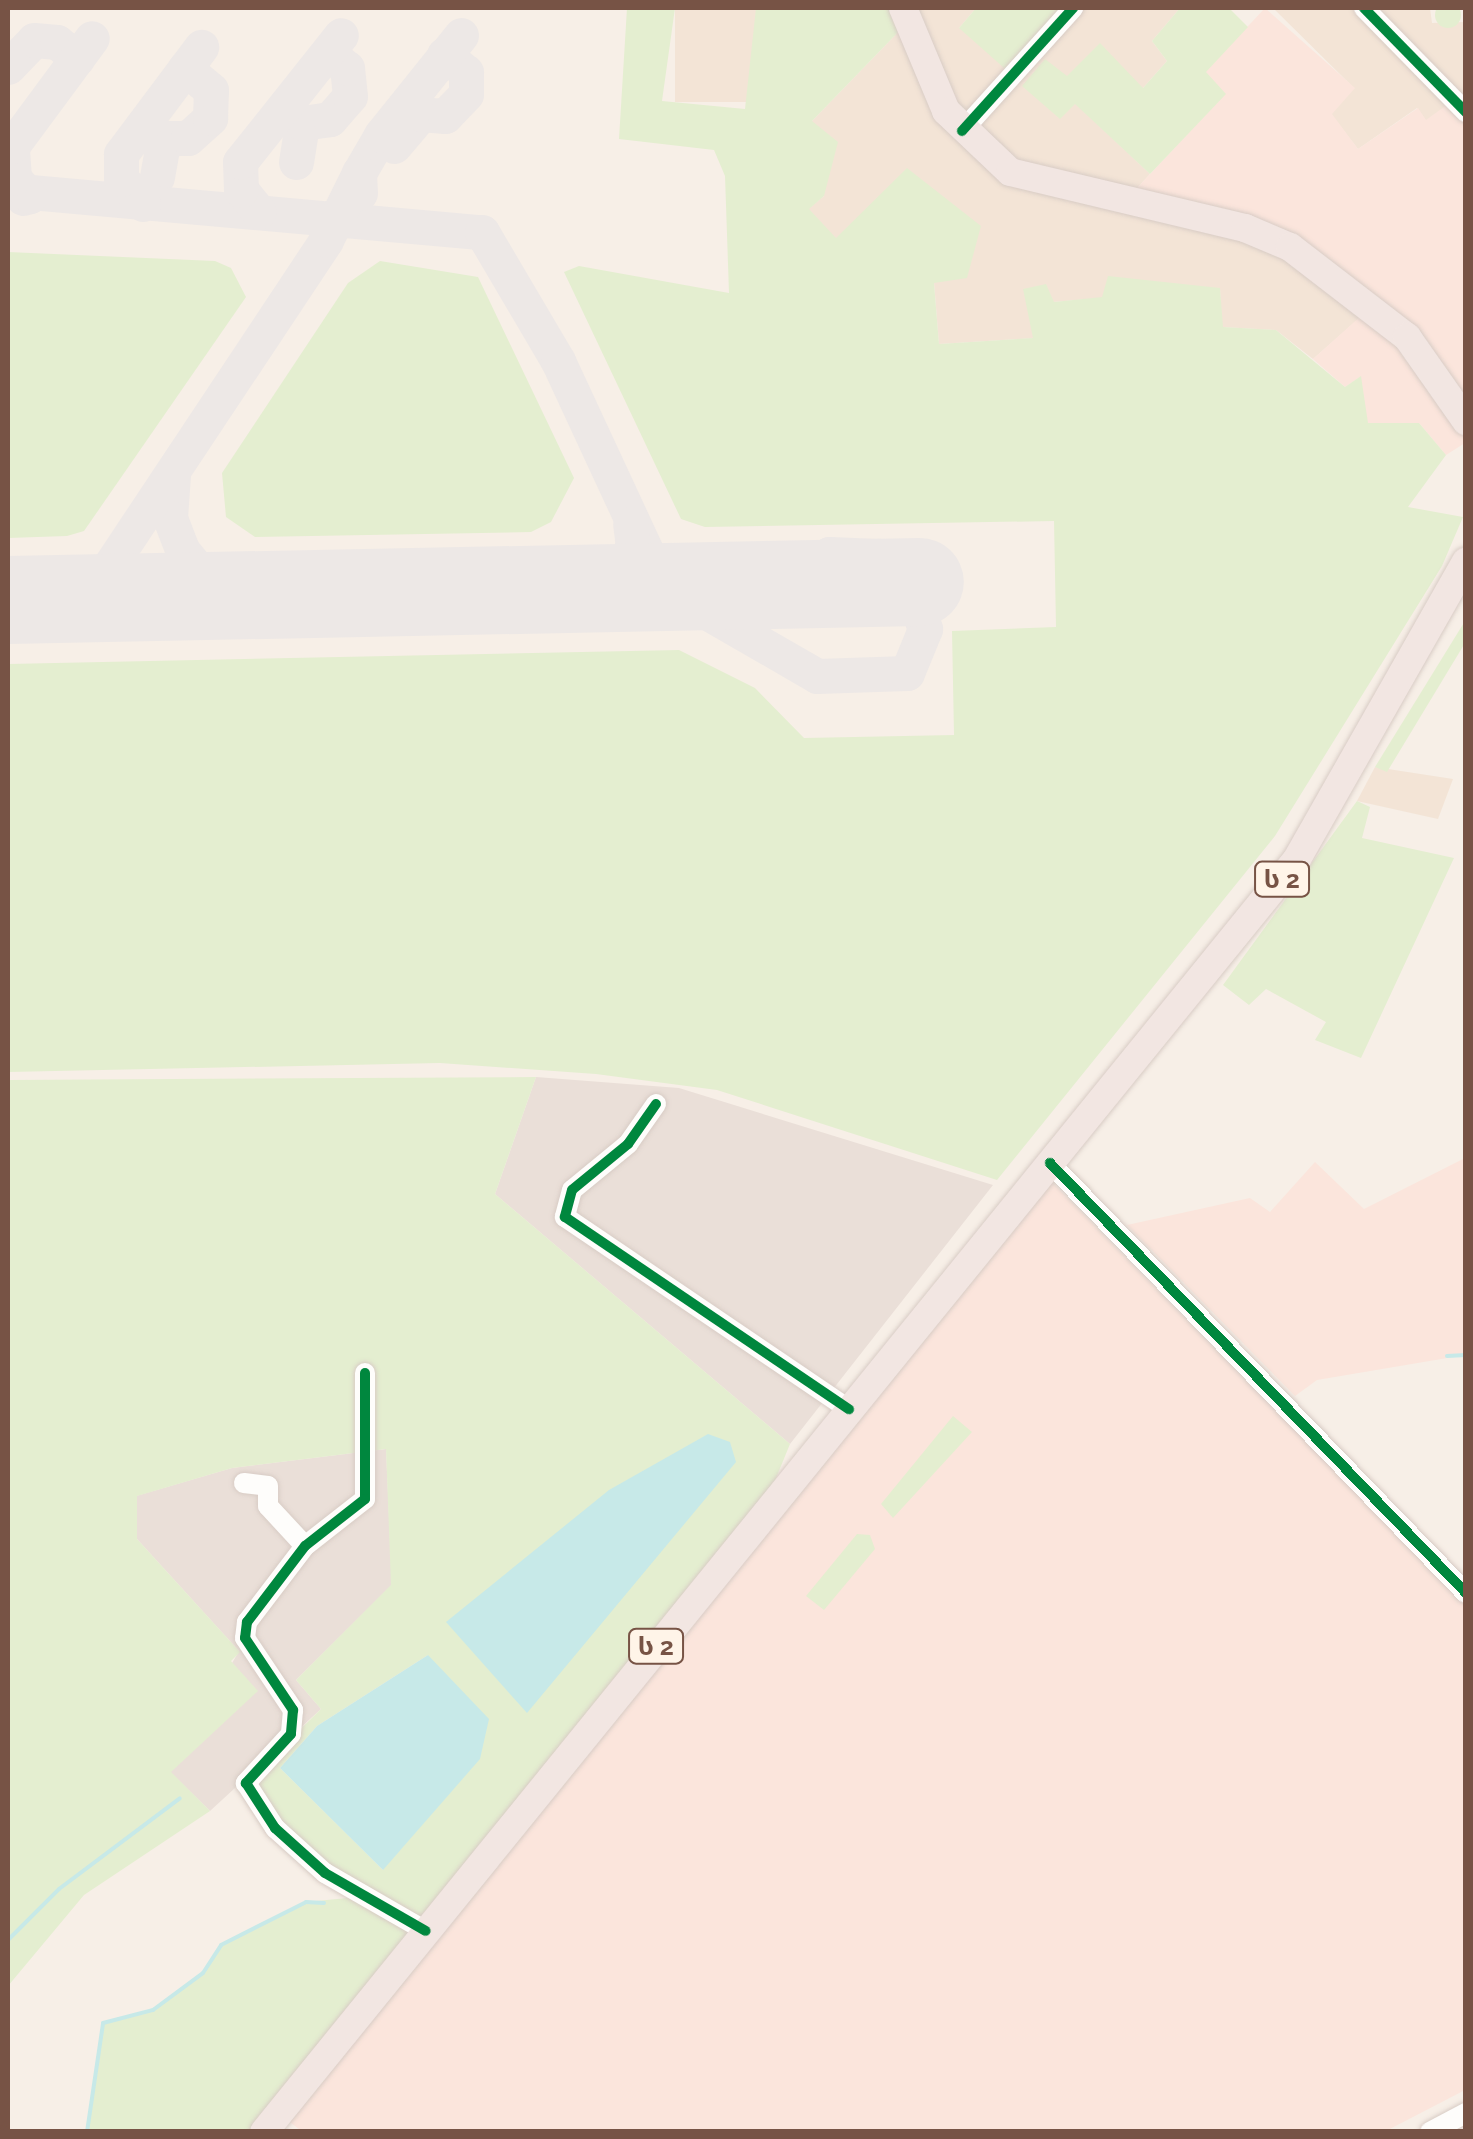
<!DOCTYPE html>
<meta charset="utf-8">
<style>
body{margin:0}
#map{position:relative;width:1473px;height:2139px;overflow:hidden;background:#f7efe7;font-family:Raleway,"Noto Sans Georgian",sans-serif}
div>[style]{position:absolute}
.residential>*{inset:0;background:#f3e4d6;transform-origin:0 0}
.commercial>*{inset:0;background:#fbe5dc}
.industrial>*{inset:0;background:#eadfd8}
.green>*{inset:0;background:#e4eed0}
.round{border-radius:50%}
.water>*{inset:0;background:#c7e9e8}
.stream>*{height:4px;margin:-2px;padding:0 2px;transform-origin:2px;border-radius:2px;background:#c7e9e8}
.taxiway>*{height:35px;margin:-17.5px;padding:0 17.5px;transform-origin:17.5px;border-radius:17.5px;background:#ede8e6}
.runway>*{height:88px;margin:-44px;padding:0 44px;transform-origin:44px;border-radius:44px;background:#ede8e6}
.roads{filter:drop-shadow(0 0 2px #d8ccc5) drop-shadow(0 0 2px #d8ccc5)}
.minor>*{height:20px;margin:-10px;padding:0 10px;transform-origin:10px;border-radius:10px;background:#fefdfb}
.highway>*{height:28px;margin:-14px;padding:0 14px;transform-origin:14px;border-radius:14px;background:#f2e6e2}
.cycleway>*{height:10px;margin:-5px;padding:0 5px;transform-origin:5px;border-radius:5px;background:#00873e}
span{translate:-50% -50%;white-space:nowrap;text-align:center;line-height:1.15;-webkit-text-stroke:10px #fff4e8;paint-order:stroke}
.shield-label span{padding:2px 8px;background:#fff4e8;border:2px solid;border-radius:8px;-webkit-text-stroke-width:0}
.shield-label{font-size:25px;color:#775345;font-weight:700}
.frame{position:absolute;inset:0;border:10px solid #775345;pointer-events:none}
</style>
<div id="map">
<div class="residential">
<div style="left:675px;top:8px;width:81px;height:94px"></div>
<div style="clip-path:polygon(903px 8px,976px 8px,959px 28px,1073px 8px,1180px 8px,1152px 41px,1167px 61px,1143px 88px,1075px 103px,1150px 174px,1124px 202px,1245px 228px,1373px 306px,1313px 359px,1276px 330px,1222px 327px,1220px 288px,1053px 302px,1034px 338px,939px 344px,934px 282px,835px 239px,808px 209px,824px 196px,811px 122px,905px 25px)"></div>
<div style="clip-path:polygon(1273px 8px,1430px 8px,1432px 23px,1465px 22px,1465px 112px,1426px 121px,1417px 108px,1358px 149px,1331px 114px,1354px 88px)"></div>
<div style="clip-path:polygon(1375px 767px,1453px 779px,1438px 819px,1357px 801px)"></div>
</div>
<div class="commercial">
<div style="clip-path:polygon(1265px 8px,1355px 88px,1332px 114px,1358px 149px,1418px 108px,1426px 120px,1455px 99px,1466px 112px,1465px 443px,1446px 455px,1419px 423px,1367px 423px,1360px 377px,1345px 387px,1313px 359px,1372px 306px,1290px 247px,1123px 203px,1225px 94px,1205px 72px)"></div>
<div style="clip-path:polygon(1465px 1158px,1465px 1355px,1317px 1380px,1295px 1396px,1127px 1225px,1250px 1198px,1270px 1212px,1315px 1162px,1364px 1209px)"></div>
<div style="clip-path:polygon(1050px 1180px,1465px 1605px,1465px 2090px,1386px 2131px,303px 2132px,287px 2120px)"></div>
</div>
<div class="industrial">
<div style="clip-path:polygon(536px 1077px,679px 1088px,993px 1185px,790px 1444px,495px 1194px)"></div>
<div style="clip-path:polygon(386px 1449px,392px 1585px,296px 1680px,321px 1709px,210px 1811px,170px 1772px,239px 1651px,137px 1539px,136px 1496px,232px 1468px)"></div>
</div>
<div class="green">
<div class="round" style="left:1435px;top:2px;width:26px;height:26px"></div>
<div style="clip-path:polygon(627px 8px,675px 8px,662px 101px,745px 109px,756px 8px,903px 8px,905px 25px,812px 121px,838px 142px,824px 196px,809px 209px,836px 238px,907px 168px,981px 226px,967px 278px,934px 283px,939px 344px,1033px 338px,1023px 289px,1046px 284px,1054px 302px,1102px 297px,1108px 276px,1220px 288px,1223px 327px,1276px 330px,1345px 387px,1361px 376px,1368px 423px,1419px 423px,1446px 455px,1408px 507px,1463px 517px,1442px 566px,1275px 836px,997px 1180px,717px 1090px,596px 1074px,440px 1063px,8px 1072px,8px 664px,679px 650px,755px 688px,804px 738px,954px 735px,952px 631px,1056px 627px,1054px 521px,705px 527px,681px 519px,564px 272px,579px 266px,729px 293px,725px 176px,714px 150px,619px 139px)"></div>
<div style="clip-path:polygon(976px 8px,1073px 8px,1012px 75px,959px 28px)"></div>
<div style="clip-path:polygon(1180px 8px,1229px 8px,1248px 27px,1206px 72px,1226px 94px,1150px 174px,1075px 104px,1060px 119px,1022px 86px,1045px 59px,1067px 76px,1100px 43px,1143px 88px,1167px 61px,1152px 41px)"></div>
<div style="clip-path:polygon(8px 252px,215px 261px,231px 268px,246px 297px,84px 531px,67px 536px,8px 538px)"></div>
<div style="clip-path:polygon(380px 261px,478px 277px,574px 478px,551px 522px,531px 532px,255px 537px,226px 517px,222px 473px,348px 283px)"></div>
<div style="clip-path:polygon(1465px 621px,1465px 643px,1387px 772px,1375px 767px)"></div>
<div style="clip-path:polygon(1357px 801px,1370px 807px,1362px 838px,1454px 858px,1361px 1058px,1315px 1040px,1326px 1022px,1266px 989px,1249px 1005px,1223px 985px)"></div>
<div style="clip-path:polygon(evenodd,536px 1077px,495px 1194px,790px 1444px,774px 1483px,249px 2132px,87px 2131px,103px 2023px,153px 2010px,203px 1973px,221px 1945px,306px 1902px,368px 1896px,325px 1873px,246px 1783px,321px 1709px,296px 1680px,391px 1585px,386px 1449px,232px 1468px,137px 1496px,137px 1539px,240px 1652px,231px 1661px,258px 1691px,171px 1772px,210px 1811px,84px 1895px,8px 1986px,8px 1080px,536px 1077px,428px 1655px,383px 1870px,382px 1869px,280px 1768px,317px 1726px,428px 1655px)"></div>
<div style="clip-path:polygon(953px 1416px,972px 1432px,893px 1518px,881px 1504px)"></div>
<div style="clip-path:polygon(857px 1534px,870px 1535px,875px 1549px,824px 1610px,806px 1596px)"></div>
</div>
<div class="water">
<div style="clip-path:polygon(708px 1434px,730px 1442px,736px 1462px,527px 1713px,446px 1622px,609px 1490px)"></div>
<div style="clip-path:polygon(428px 1655px,489px 1719px,480px 1759px,383px 1870px,280px 1768px,317px 1726px)"></div>
</div>
<div class="stream">
<div style="left:1447px;top:1356px;width:19px;rotate:-3deg"></div>
<div style="left:8px;top:1940px;width:72px;rotate:-45deg"></div>
<div style="left:59px;top:1889px;width:151px;rotate:-36.9deg"></div>
<div style="left:87px;top:2132px;width:110px;rotate:-81.6deg"></div>
<div style="left:103px;top:2023px;width:52px;rotate:-14.6deg"></div>
<div style="left:153px;top:2010px;width:62px;rotate:-36.5deg"></div>
<div style="left:203px;top:1973px;width:33px;rotate:-57deg"></div>
<div style="left:221px;top:1945px;width:95px;rotate:-26.8deg"></div>
<div style="left:306px;top:1902px;width:18px;rotate:3deg"></div>
</div>
<div class="taxiway">
<div style="left:8px;top:67px;width:37px;rotate:-46deg"></div>
<div style="left:34px;top:40px;width:23px;rotate:5deg"></div>
<div style="left:57px;top:42px;width:26px;rotate:39deg"></div>
<div style="left:394px;top:146px;width:42px;rotate:-49.8deg"></div>
<div style="left:421px;top:114px;width:24px;rotate:5deg"></div>
<div style="left:445px;top:116px;width:30px;rotate:-46deg"></div>
<div style="left:466px;top:94px;width:22px;rotate:-90deg"></div>
<div style="left:466px;top:72px;width:28px;rotate:-141deg"></div>
<div style="left:296px;top:162px;width:39px;rotate:-81deg"></div>
<div style="left:302px;top:123px;width:28px;rotate:-8deg"></div>
<div style="left:330px;top:119px;width:30px;rotate:-49deg"></div>
<div style="left:350px;top:96px;width:28px;rotate:-96deg"></div>
<div style="left:347px;top:68px;width:24px;rotate:-142deg"></div>
<div style="left:157px;top:177px;width:40px;rotate:-80deg"></div>
<div style="left:164px;top:138px;width:24px"></div>
<div style="left:188px;top:138px;width:30px;rotate:-42deg"></div>
<div style="left:210px;top:118px;width:28px;rotate:-88deg"></div>
<div style="left:211px;top:90px;width:34px;rotate:-140deg"></div>
<div style="left:8px;top:190px;width:476px;rotate:5.1deg"></div>
<div style="left:482px;top:232px;width:150px;rotate:59.5deg"></div>
<div style="left:558px;top:361px;width:249px;rotate:65.1deg"></div>
<div style="left:663px;top:587px;width:178px;rotate:30deg"></div>
<div style="left:817px;top:676px;width:90px;rotate:-1.9deg"></div>
<div style="left:907px;top:673px;width:48px;rotate:-67.8deg"></div>
<div style="left:925px;top:629px;width:49px;rotate:-110.3deg"></div>
<div style="left:908px;top:583px;width:40px;rotate:-137deg"></div>
<div style="left:879px;top:556px;width:50px;rotate:-177.7deg"></div>
<div style="left:829px;top:554px;width:52px;rotate:143.6deg"></div>
<div style="left:360px;top:193px;width:20px;rotate:-93deg"></div>
<div style="left:359px;top:173px;width:44px;rotate:-59.9deg"></div>
<div style="left:381px;top:135px;width:128px;rotate:-51.3deg"></div>
<div style="left:23px;top:198px;width:7px;rotate:-16deg"></div>
<div style="left:30px;top:196px;width:24px;rotate:-132deg"></div>
<div style="left:14px;top:178px;width:32px;rotate:-94deg"></div>
<div style="left:12px;top:146px;width:134px;rotate:-53.5deg"></div>
<div style="left:143px;top:204px;width:33px;rotate:-131deg"></div>
<div style="left:121px;top:179px;width:25px;rotate:-90deg"></div>
<div style="left:121px;top:154px;width:134px;rotate:-53.2deg"></div>
<div style="left:259px;top:212px;width:28px;rotate:-129deg"></div>
<div style="left:241px;top:190px;width:28px;rotate:-92deg"></div>
<div style="left:240px;top:162px;width:162px;rotate:-51.5deg"></div>
<div style="left:173px;top:475px;width:43px;rotate:94deg"></div>
<div style="left:170px;top:518px;width:34px;rotate:69deg"></div>
<div style="left:182px;top:550px;width:44px;rotate:50.5deg"></div>
<div style="left:210px;top:584px;width:44px;rotate:15.9deg"></div>
<div style="left:558px;top:590px;width:54px;rotate:-9.6deg"></div>
<div style="left:611px;top:581px;width:40px;rotate:-57.1deg"></div>
<div style="left:633px;top:547px;width:23px;rotate:-97deg"></div>
<div style="left:22px;top:600px;width:40px;rotate:-5.7deg"></div>
<div style="left:62px;top:596px;width:55px;rotate:-31.7deg"></div>
<div style="left:109px;top:567px;width:392px;rotate:-56.4deg"></div>
<div style="left:326px;top:240px;width:75px;rotate:-63.8deg"></div>
</div>
<div class="runway">
<div style="left:8px;top:600px;width:912px;rotate:-1.13deg"></div>
</div>
<div class="roads">
<div class="minor">
<div style="left:1364px;top:8px;width:146px;rotate:45.6deg"></div>
<div style="left:962px;top:131px;width:166px;rotate:-47.9deg"></div>
<div style="left:656px;top:1104px;width:49px;rotate:125deg"></div>
<div style="left:628px;top:1144px;width:72px;rotate:140.6deg"></div>
<div style="left:572px;top:1190px;width:28px;rotate:105deg"></div>
<div style="left:565px;top:1217px;width:343px;rotate:34.1deg"></div>
<div style="left:1050px;top:1163px;width:598px;rotate:45.95deg"></div>
<div style="left:365px;top:1373px;width:126px;rotate:90deg"></div>
<div style="left:365px;top:1499px;width:76px;rotate:141.9deg"></div>
<div style="left:305px;top:1546px;width:96px;rotate:127.3deg"></div>
<div style="left:247px;top:1622px;width:16px;rotate:97deg"></div>
<div style="left:245px;top:1638px;width:87px;rotate:56.3deg"></div>
<div style="left:293px;top:1710px;width:24px;rotate:95deg"></div>
<div style="left:291px;top:1734px;width:67px;rotate:132.6deg"></div>
<div style="left:246px;top:1783px;width:54px;rotate:57.2deg"></div>
<div style="left:275px;top:1828px;width:67px;rotate:42deg"></div>
<div style="left:325px;top:1873px;width:116px;rotate:29.9deg"></div>
<div style="left:244px;top:1483px;width:24px;rotate:7deg"></div>
<div style="left:268px;top:1486px;width:20px;rotate:90deg"></div>
<div style="left:268px;top:1506px;width:54px;rotate:47.2deg"></div>
<div style="left:1430px;top:2132px;width:41px;rotate:-27.8deg"></div>
</div>
<div class="highway">
<div style="left:903px;top:8px;width:112px;rotate:67.3deg"></div>
<div style="left:946px;top:111px;width:88px;rotate:43.6deg"></div>
<div style="left:1010px;top:172px;width:242px;rotate:13.4deg"></div>
<div style="left:1245px;top:228px;width:49px;rotate:22.9deg"></div>
<div style="left:1290px;top:247px;width:148px;rotate:37.6deg"></div>
<div style="left:1407px;top:337px;width:103px;rotate:54.9deg"></div>
<div style="left:264px;top:2132px;width:1639px;rotate:-50.94deg"></div>
<div style="left:1297px;top:859px;width:342px;rotate:-60.4deg"></div>
</div>
</div>
<div class="cycleway">
<div style="left:1364px;top:8px;width:146px;rotate:45.6deg"></div>
<div style="left:962px;top:131px;width:166px;rotate:-47.9deg"></div>
<div style="left:656px;top:1104px;width:49px;rotate:125deg"></div>
<div style="left:628px;top:1144px;width:72px;rotate:140.6deg"></div>
<div style="left:572px;top:1190px;width:28px;rotate:105deg"></div>
<div style="left:565px;top:1217px;width:343px;rotate:34.1deg"></div>
<div style="left:1050px;top:1163px;width:598px;rotate:45.95deg"></div>
<div style="left:365px;top:1373px;width:126px;rotate:90deg"></div>
<div style="left:365px;top:1499px;width:76px;rotate:141.9deg"></div>
<div style="left:305px;top:1546px;width:96px;rotate:127.3deg"></div>
<div style="left:247px;top:1622px;width:16px;rotate:97deg"></div>
<div style="left:245px;top:1638px;width:87px;rotate:56.3deg"></div>
<div style="left:293px;top:1710px;width:24px;rotate:95deg"></div>
<div style="left:291px;top:1734px;width:67px;rotate:132.6deg"></div>
<div style="left:246px;top:1783px;width:54px;rotate:57.2deg"></div>
<div style="left:275px;top:1828px;width:67px;rotate:42deg"></div>
<div style="left:325px;top:1873px;width:116px;rotate:29.9deg"></div>
</div>
<div class="shield-label">
<span style="left:1282px;top:879px">ს 2</span>
<span style="left:656px;top:1646px">ს 2</span>
</div>
<div class="frame"></div>
</div>
